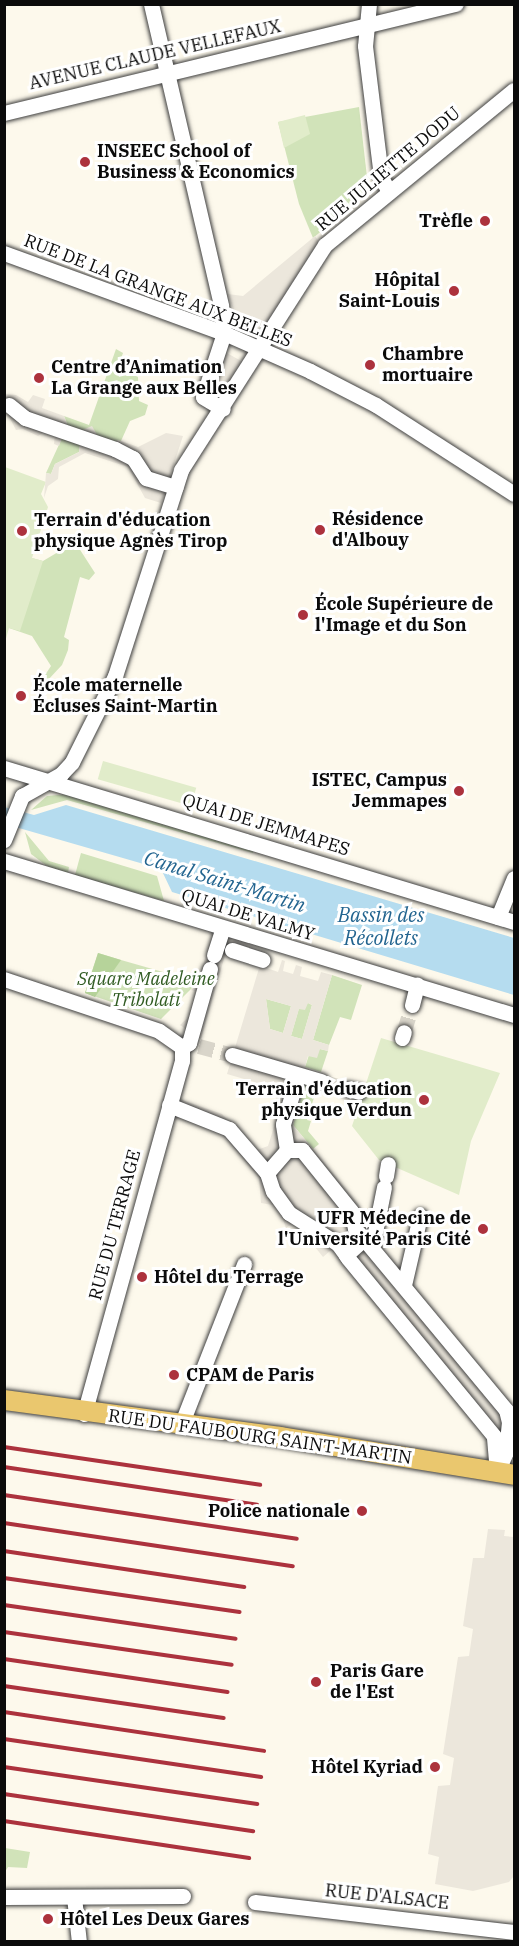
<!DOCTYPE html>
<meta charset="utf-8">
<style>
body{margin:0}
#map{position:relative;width:519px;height:1946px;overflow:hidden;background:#fdf9ec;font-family:"IBM Plex Serif",serif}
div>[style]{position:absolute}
.green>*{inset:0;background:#d1e3b9}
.forest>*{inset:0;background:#b6d39a}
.pitch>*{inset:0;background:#e1ecca;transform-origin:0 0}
.plaza>*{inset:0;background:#ece7dc}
.water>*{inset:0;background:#b5dcef}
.minor-tunnel>*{height:15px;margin-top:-7.5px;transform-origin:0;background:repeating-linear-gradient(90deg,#d9d5ca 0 15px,transparent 0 23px)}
.roads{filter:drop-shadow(0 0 2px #3e3e3e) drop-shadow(0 0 2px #3e3e3e)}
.minor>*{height:15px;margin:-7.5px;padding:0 7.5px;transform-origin:7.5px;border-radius:7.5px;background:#fff}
.major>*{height:20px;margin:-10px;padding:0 10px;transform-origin:10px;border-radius:10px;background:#eac76e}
.rail>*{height:4px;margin:-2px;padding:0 2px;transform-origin:2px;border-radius:2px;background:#ac323d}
.dots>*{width:16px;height:16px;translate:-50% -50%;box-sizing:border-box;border:3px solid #fff;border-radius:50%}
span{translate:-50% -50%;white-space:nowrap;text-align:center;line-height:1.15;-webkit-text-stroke:6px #fff;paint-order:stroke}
.street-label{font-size:18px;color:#0b0b0b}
.poi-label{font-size:18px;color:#0b0b0b;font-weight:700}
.left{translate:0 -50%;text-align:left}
.right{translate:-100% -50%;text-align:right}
.park-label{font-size:18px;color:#315c23;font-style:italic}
.water-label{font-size:20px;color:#22648f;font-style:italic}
.frame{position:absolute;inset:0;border:6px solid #0b0b0b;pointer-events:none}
</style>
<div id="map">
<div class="green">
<div style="clip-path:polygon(359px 107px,368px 186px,364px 196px,313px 238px,299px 204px,278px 122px)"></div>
<div style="clip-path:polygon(116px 349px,123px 353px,118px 367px,138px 377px,139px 401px,148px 405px,145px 415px,130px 421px,121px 441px,113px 443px,68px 426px,64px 416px,89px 425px)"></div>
<div style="clip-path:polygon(62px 438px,80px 443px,79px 452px,55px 464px,51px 474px,46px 473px)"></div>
<div style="clip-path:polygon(75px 542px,95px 573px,89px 580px,80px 577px,64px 637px,69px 640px,68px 650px,62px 665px,47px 681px,43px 678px,51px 666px,32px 636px,9px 628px,32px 558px,43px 561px)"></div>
<div style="clip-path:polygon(69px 794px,254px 850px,253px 853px,67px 800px,31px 810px,47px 796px)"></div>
<div style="clip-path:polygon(25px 832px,49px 861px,69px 867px,68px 873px,47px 866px,31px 854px)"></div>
<div style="clip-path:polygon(81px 853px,157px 876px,164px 901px,75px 875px)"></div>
<div style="clip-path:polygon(98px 953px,121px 960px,198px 982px,161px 1019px,85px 993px)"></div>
<div style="clip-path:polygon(332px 975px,362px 985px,351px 1020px,340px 1017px,329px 1045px,313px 1040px)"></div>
<div style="clip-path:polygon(266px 999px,291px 1006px,283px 1033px,270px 1029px)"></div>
<div style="clip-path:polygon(308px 1003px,312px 1005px,302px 1039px,291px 1036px,299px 1008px)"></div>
<div style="clip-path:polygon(320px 1049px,328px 1051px,321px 1072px,305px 1067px,309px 1055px)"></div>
<div style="clip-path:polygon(304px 1084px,317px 1088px,307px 1120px,311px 1121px,308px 1131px,319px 1144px,313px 1149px,293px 1125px)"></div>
<div style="clip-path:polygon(5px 1848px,30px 1852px,27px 1868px,8px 1867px,5px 1872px)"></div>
</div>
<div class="forest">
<div style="clip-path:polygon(98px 953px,121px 960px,95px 997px,85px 993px)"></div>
</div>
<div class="pitch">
<div style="clip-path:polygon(305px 115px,310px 134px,284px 148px,278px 122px)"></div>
<div style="clip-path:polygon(5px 467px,46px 482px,41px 494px,48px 507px,32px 558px,43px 561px,20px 631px,9px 628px,5px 642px)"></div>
<div style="left:103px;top:761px;width:97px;height:19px;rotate:16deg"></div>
<div style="clip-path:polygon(381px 1038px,500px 1073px,471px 1141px,459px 1195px,379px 1160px,352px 1126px)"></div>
</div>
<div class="plaza">
<div style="clip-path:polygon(315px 236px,319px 242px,306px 267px,301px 267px,298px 279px,258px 337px,238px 324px,228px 294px,243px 296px)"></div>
<div style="clip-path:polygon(225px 352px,243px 362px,220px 397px,212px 392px)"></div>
<div style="clip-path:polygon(4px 394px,16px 395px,28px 402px,33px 395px,45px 399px,42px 408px,64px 416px,68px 426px,80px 431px,92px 426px,99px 438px,113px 443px,118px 440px,138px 447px,166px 433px,183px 436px,161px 503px,145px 498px,128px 467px,85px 453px,59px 467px,58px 479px,48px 486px,44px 498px,46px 473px,51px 474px,55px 464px,79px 452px,80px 443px,62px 438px,59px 446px,54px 444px,55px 434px,46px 431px,38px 436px,23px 429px,16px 430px,5px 409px)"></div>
<div style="clip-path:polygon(211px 939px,228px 945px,201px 1039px,180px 1025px,197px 1009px,201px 993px,191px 990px,198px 982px,187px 979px,189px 972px,200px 975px)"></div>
<div style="clip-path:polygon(evenodd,263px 955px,267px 956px,264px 967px,278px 972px,282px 960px,285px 961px,283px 971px,293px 974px,296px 965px,302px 967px,300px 976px,318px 981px,321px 972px,332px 975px,313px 1040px,329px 1045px,328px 1051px,320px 1049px,317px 1058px,308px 1056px,305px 1067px,309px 1069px,293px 1125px,384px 1235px,381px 1252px,358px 1227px,323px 1257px,295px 1222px,286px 1228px,278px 1206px,261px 1203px,259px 1178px,224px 1136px,178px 1116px,182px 1100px,222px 1114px,257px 1150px,268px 1146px,282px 1101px,276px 1099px,278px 1089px,227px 1074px,263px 955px,266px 999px,291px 1006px,283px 1033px,270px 1029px,266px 999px,263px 955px,308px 1003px,312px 1005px,302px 1039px,291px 1036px,299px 1009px,305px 1010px,308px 1003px)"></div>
<div style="clip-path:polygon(364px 1246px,501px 1410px,504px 1427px,489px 1424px,352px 1259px)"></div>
<div style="clip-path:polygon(488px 1529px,505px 1530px,504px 1536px,514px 1537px,514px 1876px,509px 1882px,473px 1891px,435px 1884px,439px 1857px,428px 1854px,438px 1786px,450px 1785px,454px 1758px,443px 1754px,458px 1657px,469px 1656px,473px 1629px,463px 1626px,473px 1558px,484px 1558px)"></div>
</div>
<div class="water">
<div style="clip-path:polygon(66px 805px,514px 938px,514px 995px,172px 892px,161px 869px,5px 824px,4px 807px,34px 815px)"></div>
</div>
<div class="minor-tunnel">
<div style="left:404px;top:1032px;width:28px;rotate:-73deg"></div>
<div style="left:199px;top:1046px;width:34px;rotate:15deg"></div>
<div style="left:321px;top:1081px;width:28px;rotate:17deg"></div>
</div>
<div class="roads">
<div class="minor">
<div style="left:151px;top:4px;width:310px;rotate:76.9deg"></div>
<div style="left:221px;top:306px;width:27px;rotate:84deg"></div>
<div style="left:224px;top:333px;width:67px;rotate:108.2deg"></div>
<div style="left:203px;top:397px;width:23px;rotate:31deg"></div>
<div style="left:369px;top:4px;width:42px;rotate:95.4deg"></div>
<div style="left:365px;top:46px;width:132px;rotate:83deg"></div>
<div style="left:381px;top:177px;width:17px;rotate:62deg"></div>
<div style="left:4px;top:113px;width:465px;rotate:-13.6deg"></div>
<div style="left:4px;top:253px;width:234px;rotate:20deg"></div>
<div style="left:224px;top:333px;width:94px;rotate:23.8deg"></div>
<div style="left:310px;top:371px;width:74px;rotate:27.3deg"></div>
<div style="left:376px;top:405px;width:164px;rotate:32.8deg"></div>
<div style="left:9px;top:405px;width:21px;rotate:39deg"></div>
<div style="left:25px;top:418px;width:95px;rotate:19deg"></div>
<div style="left:115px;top:449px;width:20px;rotate:27deg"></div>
<div style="left:133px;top:458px;width:24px;rotate:57deg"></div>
<div style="left:146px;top:478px;width:31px;rotate:17deg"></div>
<div style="left:4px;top:768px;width:533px;rotate:16.8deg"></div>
<div style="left:4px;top:840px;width:48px;rotate:-67.8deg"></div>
<div style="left:22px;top:796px;width:45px;rotate:-29.4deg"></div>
<div style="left:61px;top:774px;width:16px;rotate:-47deg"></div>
<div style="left:72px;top:762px;width:96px;rotate:-63.4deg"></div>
<div style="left:115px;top:676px;width:216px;rotate:-72.2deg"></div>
<div style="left:181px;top:470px;width:267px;rotate:-57.4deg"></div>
<div style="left:325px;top:245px;width:244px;rotate:-39.4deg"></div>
<div style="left:4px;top:861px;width:533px;rotate:16.8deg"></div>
<div style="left:498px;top:917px;width:42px;rotate:-67.7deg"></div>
<div style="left:232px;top:950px;width:32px;rotate:18deg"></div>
<div style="left:214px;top:955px;width:28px;rotate:-72deg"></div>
<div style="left:4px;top:979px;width:163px;rotate:18.5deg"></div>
<div style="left:159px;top:1031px;width:28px;rotate:35deg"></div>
<div style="left:412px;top:1005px;width:21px;rotate:-76deg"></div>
<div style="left:402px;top:1038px;width:6px;rotate:-72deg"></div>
<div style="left:182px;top:1047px;width:8px;rotate:-30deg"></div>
<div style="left:189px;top:1043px;width:77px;rotate:-74.2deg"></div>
<div style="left:232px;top:1055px;width:93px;rotate:16.3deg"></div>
<div style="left:348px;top:1089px;width:11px;rotate:15deg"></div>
<div style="left:169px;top:1105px;width:65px;rotate:21.8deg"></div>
<div style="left:229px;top:1129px;width:58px;rotate:49.2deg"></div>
<div style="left:267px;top:1173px;width:19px;rotate:72deg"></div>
<div style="left:273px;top:1191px;width:27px;rotate:54deg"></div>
<div style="left:289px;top:1213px;width:58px;rotate:32.3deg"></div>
<div style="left:338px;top:1244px;width:14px;rotate:54deg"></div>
<div style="left:287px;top:1150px;width:26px;rotate:-99deg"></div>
<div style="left:283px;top:1124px;width:51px;rotate:-73deg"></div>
<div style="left:267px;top:1173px;width:30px;rotate:-49deg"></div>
<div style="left:287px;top:1150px;width:15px"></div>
<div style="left:302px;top:1150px;width:78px;rotate:51.2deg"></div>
<div style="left:351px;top:1211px;width:18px;rotate:77deg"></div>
<div style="left:355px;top:1229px;width:13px;rotate:48deg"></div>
<div style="left:386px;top:1176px;width:12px;rotate:-81deg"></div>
<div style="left:364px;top:1239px;width:222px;rotate:50.3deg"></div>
<div style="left:506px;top:1410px;width:12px;rotate:76deg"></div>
<div style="left:509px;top:1422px;width:30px;rotate:96deg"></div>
<div style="left:506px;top:1452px;width:22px;rotate:114deg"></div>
<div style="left:497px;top:1472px;width:36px;rotate:-95deg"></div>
<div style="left:494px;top:1436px;width:230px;rotate:-129.4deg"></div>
<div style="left:348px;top:1258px;width:4px;rotate:-124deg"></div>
<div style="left:346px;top:1255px;width:24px;rotate:-42deg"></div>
<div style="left:372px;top:1247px;width:61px;rotate:-78.7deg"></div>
<div style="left:404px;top:1285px;width:71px;rotate:-76.9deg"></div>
<div style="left:84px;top:1414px;width:366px;rotate:-74.5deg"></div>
<div style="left:182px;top:1061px;width:14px;rotate:-90deg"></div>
<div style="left:181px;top:1425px;width:173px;rotate:-68.6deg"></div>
<div style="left:4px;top:1897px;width:179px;rotate:-0.3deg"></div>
<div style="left:74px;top:1897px;width:45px;rotate:83.7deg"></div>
<div style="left:255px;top:1902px;width:261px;rotate:6.6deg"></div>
</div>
<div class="major">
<div style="left:4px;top:1400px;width:278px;rotate:7.6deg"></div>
<div style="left:280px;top:1437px;width:237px;rotate:9.2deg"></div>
</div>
</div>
<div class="rail">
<div style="left:4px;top:1447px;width:259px;rotate:8.4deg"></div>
<div style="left:4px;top:1467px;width:256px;rotate:8.5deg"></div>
<div style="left:4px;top:1495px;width:296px;rotate:8.5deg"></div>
<div style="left:4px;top:1523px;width:292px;rotate:8.5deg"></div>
<div style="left:4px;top:1551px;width:243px;rotate:8.5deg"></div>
<div style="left:4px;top:1578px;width:238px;rotate:8.2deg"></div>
<div style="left:4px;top:1605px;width:234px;rotate:8.3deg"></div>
<div style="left:4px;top:1632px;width:230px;rotate:8.2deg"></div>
<div style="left:4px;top:1659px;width:226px;rotate:8.4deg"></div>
<div style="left:4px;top:1686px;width:222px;rotate:8.3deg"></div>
<div style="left:4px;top:1712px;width:263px;rotate:8.5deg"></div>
<div style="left:4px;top:1739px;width:260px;rotate:8.4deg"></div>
<div style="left:4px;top:1767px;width:256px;rotate:8.3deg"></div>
<div style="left:4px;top:1794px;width:252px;rotate:8.5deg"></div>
<div style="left:4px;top:1821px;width:248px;rotate:8.6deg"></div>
</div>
<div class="dots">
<div style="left:85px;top:162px;background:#ac323d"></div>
<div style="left:485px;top:221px;background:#ac323d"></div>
<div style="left:454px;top:291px;background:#ac323d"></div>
<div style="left:370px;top:365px;background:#ac323d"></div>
<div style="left:39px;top:378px;background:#ac323d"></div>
<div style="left:320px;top:530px;background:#ac323d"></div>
<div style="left:22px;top:531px;background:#ac323d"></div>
<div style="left:303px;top:615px;background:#ac323d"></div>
<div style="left:21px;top:696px;background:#ac323d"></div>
<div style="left:459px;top:791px;background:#ac323d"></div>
<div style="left:424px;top:1100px;background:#ac323d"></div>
<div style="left:483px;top:1229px;background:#ac323d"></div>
<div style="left:142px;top:1277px;background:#ac323d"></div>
<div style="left:174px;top:1375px;background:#ac323d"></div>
<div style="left:362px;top:1511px;background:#ac323d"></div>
<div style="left:316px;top:1682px;background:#ac323d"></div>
<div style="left:435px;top:1767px;background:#ac323d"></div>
<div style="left:48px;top:1919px;background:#ac323d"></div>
</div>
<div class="street-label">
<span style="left:155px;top:55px;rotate:-13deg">AVENUE CLAUDE VELLEFAUX</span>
<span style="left:388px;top:169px;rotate:-40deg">RUE JULIETTE DODU</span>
<span style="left:158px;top:291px;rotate:21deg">RUE DE LA GRANGE AUX BELLES</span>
<span style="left:266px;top:825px;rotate:17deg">QUAI DE JEMMAPES</span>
<span style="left:248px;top:915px;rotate:17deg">QUAI DE VALMY</span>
<span style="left:115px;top:1225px;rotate:-75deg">RUE DU TERRAGE</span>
<span style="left:260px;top:1437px;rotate:8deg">RUE DU FAUBOURG SAINT-MARTIN</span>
<span style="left:387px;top:1897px;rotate:6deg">RUE D'ALSACE</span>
</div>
<div class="poi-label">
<span class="left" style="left:97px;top:162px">INSEEC School of<br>Business &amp; Economics</span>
<span class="right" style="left:473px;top:221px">Trèfle</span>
<span class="right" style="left:440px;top:291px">Hôpital<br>Saint-Louis</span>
<span class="left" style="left:382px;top:365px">Chambre<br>mortuaire</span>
<span class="left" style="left:51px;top:378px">Centre d’Animation<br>La Grange aux Belles</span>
<span class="left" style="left:332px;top:530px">Résidence<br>d'Albouy</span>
<span class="left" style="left:34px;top:531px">Terrain d'éducation<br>physique Agnès Tirop</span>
<span class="left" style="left:315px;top:615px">École Supérieure de<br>l'Image et du Son</span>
<span class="left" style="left:33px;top:696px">École maternelle<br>Écluses Saint-Martin</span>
<span class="right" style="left:447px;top:791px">ISTEC, Campus<br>Jemmapes</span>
<span class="right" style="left:412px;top:1100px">Terrain d'éducation<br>physique Verdun</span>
<span class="right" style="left:471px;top:1229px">UFR Médecine de<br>l'Université Paris Cité</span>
<span class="left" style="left:154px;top:1277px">Hôtel du Terrage</span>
<span class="left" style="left:186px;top:1375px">CPAM de Paris</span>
<span class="right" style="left:350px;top:1511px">Police nationale</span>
<span class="left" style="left:330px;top:1682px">Paris Gare<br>de l'Est</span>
<span class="right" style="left:423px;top:1767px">Hôtel Kyriad</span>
<span class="left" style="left:60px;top:1919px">Hôtel Les Deux Gares</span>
</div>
<div class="park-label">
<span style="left:146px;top:990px">Square Madeleine<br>Tribolati</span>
</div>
<div class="water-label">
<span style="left:225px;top:881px;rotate:17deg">Canal Saint-Martin</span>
<span style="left:381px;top:926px">Bassin des<br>Récollets</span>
</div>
<div class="frame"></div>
</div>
